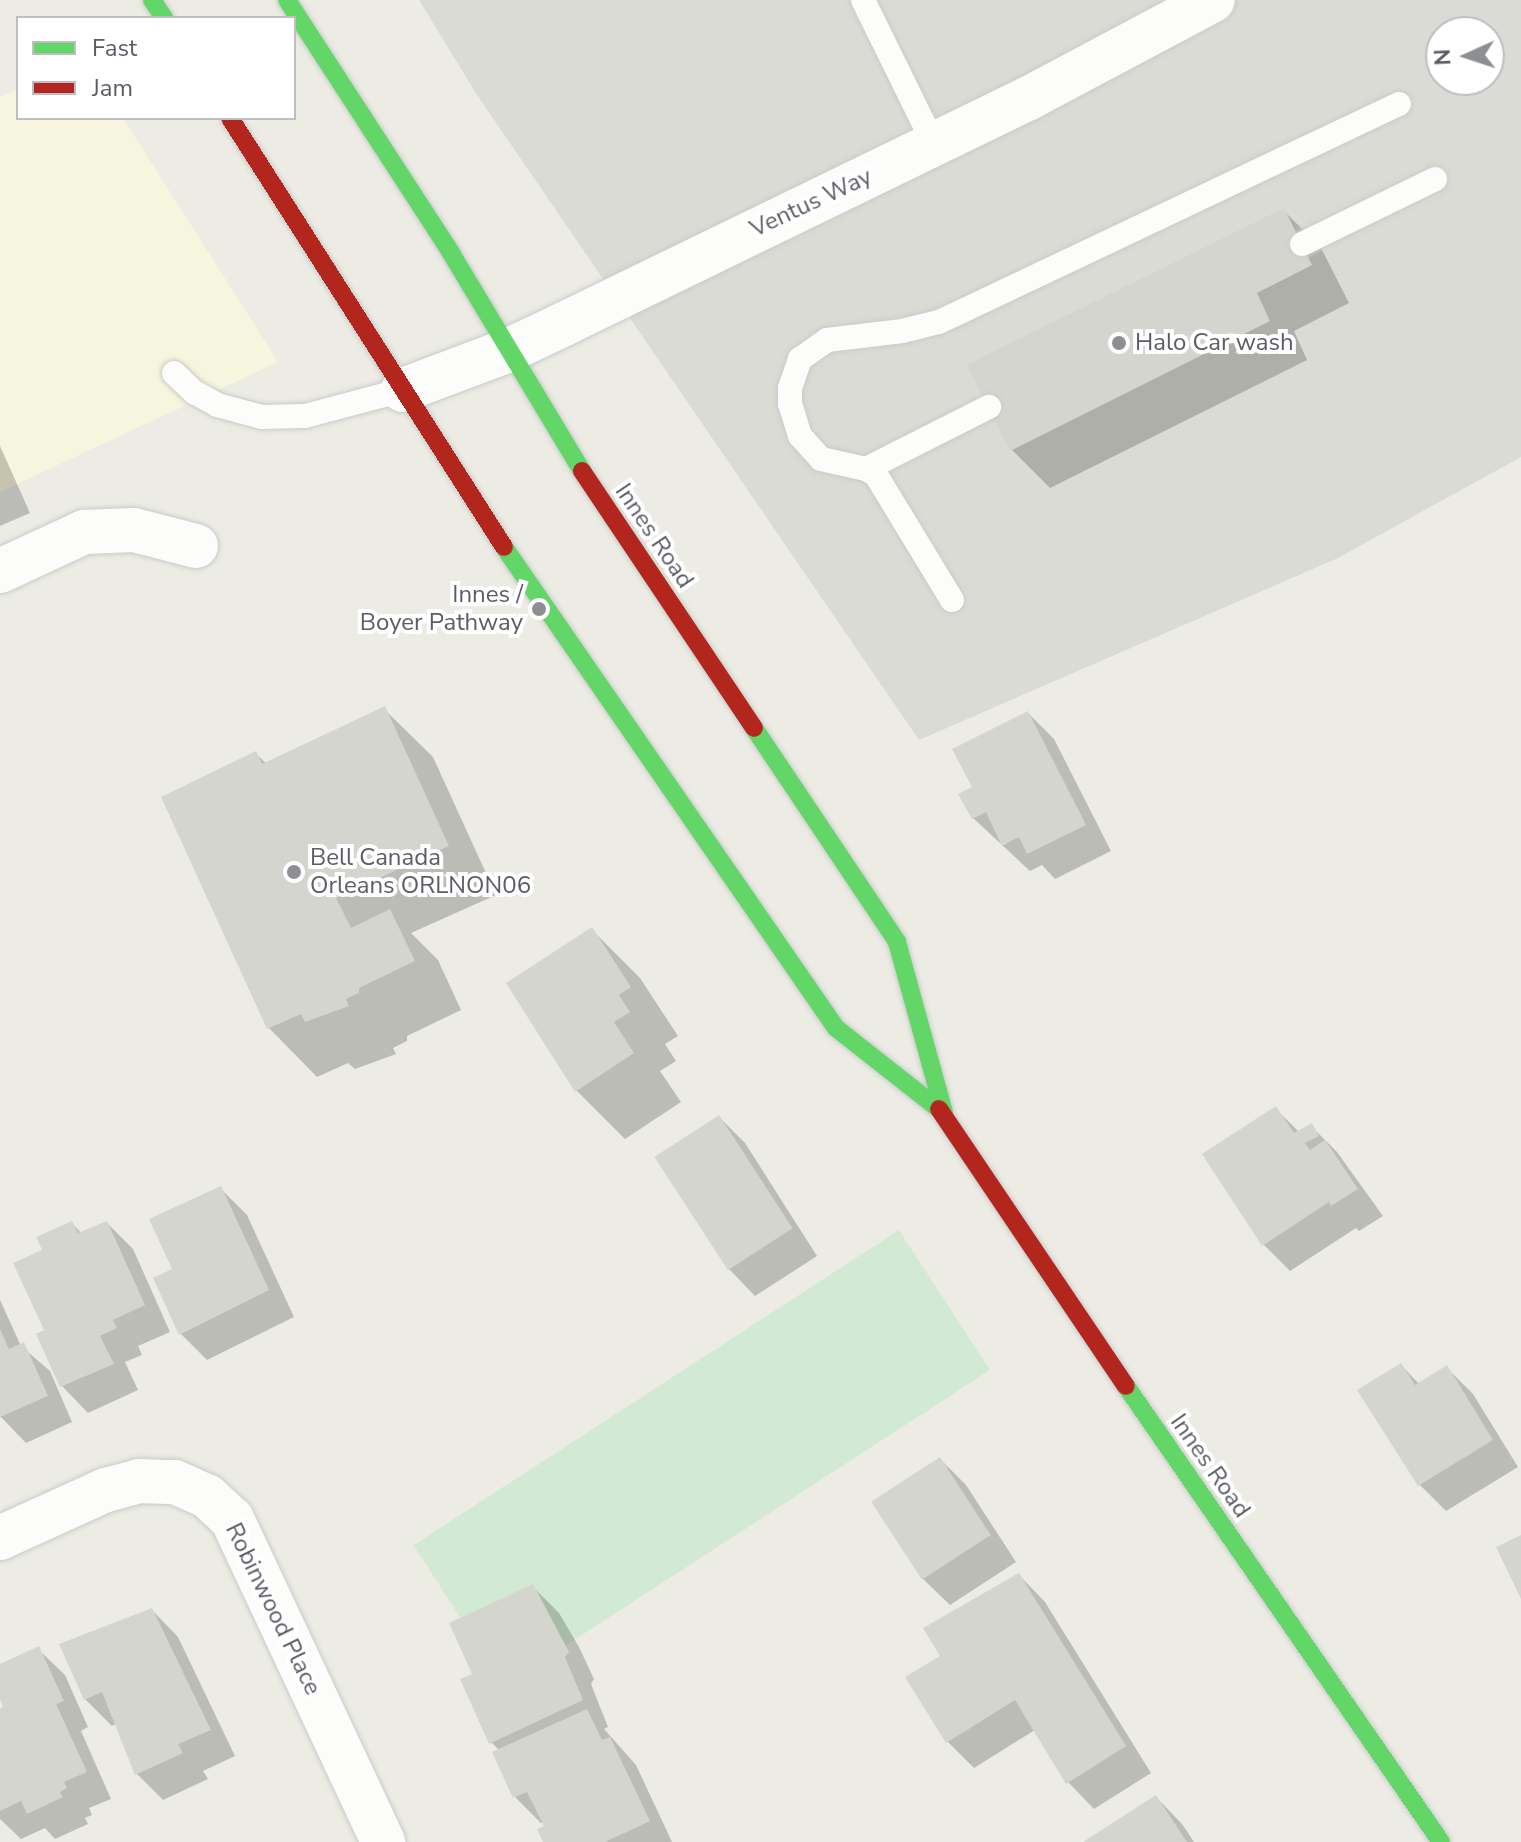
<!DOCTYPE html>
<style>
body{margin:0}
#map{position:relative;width:1521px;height:1842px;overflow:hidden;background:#ecece5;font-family:"Nunito Sans",sans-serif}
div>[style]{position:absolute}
.commercial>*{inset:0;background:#f6f5dd}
.industrial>*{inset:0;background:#dbdbd5}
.green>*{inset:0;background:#d2ead3;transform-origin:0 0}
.shadow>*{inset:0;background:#0003}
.building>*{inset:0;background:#d5d5d0;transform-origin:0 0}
.roads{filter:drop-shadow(0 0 2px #cacac9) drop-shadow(0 0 2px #cacac9)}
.lane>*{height:24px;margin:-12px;padding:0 12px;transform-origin:12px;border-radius:12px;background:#fcfcfb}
.street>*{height:44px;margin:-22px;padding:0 22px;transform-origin:22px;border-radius:22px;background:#fcfcfb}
.fast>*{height:18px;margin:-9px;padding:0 9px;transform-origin:9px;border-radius:9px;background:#63d668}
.jam>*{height:18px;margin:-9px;padding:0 9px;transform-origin:9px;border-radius:9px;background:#b3261e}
.dots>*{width:22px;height:22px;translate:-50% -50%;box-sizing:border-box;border:4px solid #fff;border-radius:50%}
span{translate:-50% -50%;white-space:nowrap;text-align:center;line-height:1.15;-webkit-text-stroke:8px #fff;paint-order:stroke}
.street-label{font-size:24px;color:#5b5d65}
.poi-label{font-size:24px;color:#5b5d65}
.left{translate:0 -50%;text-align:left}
.right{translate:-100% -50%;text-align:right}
.legend{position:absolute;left:16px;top:16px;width:280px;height:104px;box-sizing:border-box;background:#fff;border:2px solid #bdbec1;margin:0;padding:10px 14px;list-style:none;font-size:24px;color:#5b5d65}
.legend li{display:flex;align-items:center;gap:16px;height:40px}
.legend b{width:40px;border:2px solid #bdbec1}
.north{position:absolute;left:1425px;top:16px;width:80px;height:80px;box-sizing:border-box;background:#fff;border:2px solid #bdbec1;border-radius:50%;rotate:267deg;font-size:22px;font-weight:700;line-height:32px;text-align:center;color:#5b5d65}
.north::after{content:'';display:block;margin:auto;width:28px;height:36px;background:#8e8f92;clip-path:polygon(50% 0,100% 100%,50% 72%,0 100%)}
</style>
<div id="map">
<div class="commercial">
<div style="clip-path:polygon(18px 89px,18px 118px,123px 118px,278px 362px,0 492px,0 97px)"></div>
</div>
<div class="industrial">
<div style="clip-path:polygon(evenodd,419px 0,1521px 0,1521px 457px,1338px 558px,919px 740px,477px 95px,419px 0,1441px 32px,1489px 32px,1489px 80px,1441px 80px,1441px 32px)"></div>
</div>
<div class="green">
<div style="left:899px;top:1230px;width:167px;height:579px;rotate:57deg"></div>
</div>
<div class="shadow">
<div style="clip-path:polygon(1283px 210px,1321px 248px,1349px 303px,1294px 331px,1307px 360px,1050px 488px,1012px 450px)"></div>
<div style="clip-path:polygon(0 446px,30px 513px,0 526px)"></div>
<div style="clip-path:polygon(384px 709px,433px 757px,496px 895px,411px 933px,438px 960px,461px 1010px,407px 1036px,407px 1041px,393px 1048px,396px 1054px,355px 1069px,348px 1063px,317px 1077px,269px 1028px,163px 798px,256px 754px,267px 764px)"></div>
<div style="clip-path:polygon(1028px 713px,1054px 739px,1111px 851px,1055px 879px,1042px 865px,1030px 871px,973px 818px,974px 788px)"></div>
<div style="clip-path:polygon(592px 930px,640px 978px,678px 1036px,665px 1044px,676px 1061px,660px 1071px,681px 1102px,625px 1139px,577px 1091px)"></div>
<div style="clip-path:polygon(1276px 1109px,1299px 1132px,1311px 1126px,1337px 1152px,1383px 1216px,1359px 1231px,1356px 1228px,1290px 1271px,1264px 1245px)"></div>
<div style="clip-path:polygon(719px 1117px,745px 1143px,817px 1256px,755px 1296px,729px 1269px)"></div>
<div style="clip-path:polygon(221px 1189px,247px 1215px,294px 1317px,207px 1360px,181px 1334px,174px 1271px)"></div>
<div style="clip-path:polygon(72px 1223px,82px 1234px,107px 1223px,133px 1249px,170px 1332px,138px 1346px,142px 1355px,125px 1362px,138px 1390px,88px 1413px,62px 1386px,47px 1331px,44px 1251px)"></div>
<div style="clip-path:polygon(0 1300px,21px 1346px,50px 1371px,72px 1422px,26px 1443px,0 1416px)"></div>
<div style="clip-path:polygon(1401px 1365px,1419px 1384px,1446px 1367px,1473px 1394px,1518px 1467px,1446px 1511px,1420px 1485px,1360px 1390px)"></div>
<div style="clip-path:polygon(940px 1459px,966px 1485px,1016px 1562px,950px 1605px,923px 1579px)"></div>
<div style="clip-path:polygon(1019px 1575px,1045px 1602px,1151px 1773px,1094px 1809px,1068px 1782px,1035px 1730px,974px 1768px,948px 1742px,943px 1656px)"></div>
<div style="clip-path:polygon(533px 1587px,559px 1613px,579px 1647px,594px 1679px,591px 1684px,608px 1727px,604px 1729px,636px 1765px,672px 1842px,545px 1842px,544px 1822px,541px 1823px,515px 1797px,494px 1753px,500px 1751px,491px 1742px,475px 1675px)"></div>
<div style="clip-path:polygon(152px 1610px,178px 1637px,235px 1756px,203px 1771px,208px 1779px,163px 1800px,137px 1774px,117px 1723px,112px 1726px,85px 1699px)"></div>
<div style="clip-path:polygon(38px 1649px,65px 1675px,88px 1727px,81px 1731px,111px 1799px,89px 1808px,92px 1815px,85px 1818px,88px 1824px,55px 1839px,45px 1828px,21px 1839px,0 1819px,0 1711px,6px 1708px,0 1694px,0 1666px)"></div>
<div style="clip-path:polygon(1156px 1797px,1182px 1824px,1194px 1842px,1087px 1842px)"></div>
</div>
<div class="building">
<div style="clip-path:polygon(1284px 208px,1312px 265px,1257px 293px,1270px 321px,1010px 451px,967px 365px)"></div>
<div style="clip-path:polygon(385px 706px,449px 846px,336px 898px,351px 928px,390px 909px,415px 961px,359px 988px,359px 993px,346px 999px,349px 1006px,305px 1022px,301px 1014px,267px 1029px,161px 797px,256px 751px,262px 764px)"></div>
<div style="clip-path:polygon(1028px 711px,1086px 825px,1027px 854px,1019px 837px,1002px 846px,986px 812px,972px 819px,958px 794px,972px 787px,952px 749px)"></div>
<div style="clip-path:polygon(592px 927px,631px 987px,619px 995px,630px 1012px,614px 1022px,634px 1053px,575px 1092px,506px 983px)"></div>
<div style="clip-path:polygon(1276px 1106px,1294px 1133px,1312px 1123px,1319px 1136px,1305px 1143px,1310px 1150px,1325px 1140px,1358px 1189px,1331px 1206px,1329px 1202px,1262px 1246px,1202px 1154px)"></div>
<div style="left:719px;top:1115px;width:135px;height:77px;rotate:57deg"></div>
<div style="clip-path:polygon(221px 1186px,269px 1290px,179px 1335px,153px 1278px,172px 1269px,149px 1219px)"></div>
<div style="clip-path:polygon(72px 1221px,78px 1233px,107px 1221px,145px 1305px,113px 1320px,117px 1328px,100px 1336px,114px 1364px,60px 1387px,36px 1334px,44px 1330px,13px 1263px,42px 1250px,36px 1237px)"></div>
<div style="clip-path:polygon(0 1329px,9px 1349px,24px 1342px,48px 1396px,0 1417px)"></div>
<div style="clip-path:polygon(1401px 1363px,1415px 1385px,1447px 1365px,1493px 1440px,1418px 1486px,1357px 1390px)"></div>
<div style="left:940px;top:1457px;width:93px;height:82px;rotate:57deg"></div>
<div style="clip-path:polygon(1521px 1535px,1521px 1599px,1496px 1547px)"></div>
<div style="clip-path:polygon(1019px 1573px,1126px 1746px,1066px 1784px,1015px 1700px,946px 1743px,905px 1677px,940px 1656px,923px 1628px)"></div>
<div style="clip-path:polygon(533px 1584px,569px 1652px,565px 1657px,583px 1700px,489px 1744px,460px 1679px,472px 1674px,449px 1623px)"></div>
<div style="clip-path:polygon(152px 1608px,211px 1730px,178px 1744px,183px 1753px,135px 1775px,102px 1692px,84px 1700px,59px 1644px)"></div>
<div style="clip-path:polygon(39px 1646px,64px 1701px,56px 1704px,87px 1772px,64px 1782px,67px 1788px,60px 1792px,63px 1797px,27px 1814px,21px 1801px,0 1811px,0 1709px,3px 1707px,0 1699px,0 1664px)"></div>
<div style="clip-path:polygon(587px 1709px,602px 1740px,610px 1737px,650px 1821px,605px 1842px,543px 1842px,537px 1829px,544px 1826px,527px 1792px,513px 1798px,492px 1752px)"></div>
<div style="clip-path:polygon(1156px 1795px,1187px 1842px,1083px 1842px)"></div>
</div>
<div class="roads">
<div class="lane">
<div style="left:863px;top:0;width:161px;rotate:63.8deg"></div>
<div style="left:1302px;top:244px;width:148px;rotate:-26deg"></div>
<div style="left:174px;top:373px;width:28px;rotate:44deg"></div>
<div style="left:194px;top:392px;width:26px;rotate:29deg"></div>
<div style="left:217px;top:405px;width:47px;rotate:14.9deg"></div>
<div style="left:262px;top:417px;width:43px;rotate:-1.3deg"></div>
<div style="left:305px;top:416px;width:101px;rotate:-14.9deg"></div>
<div style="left:866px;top:469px;width:138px;rotate:-26.8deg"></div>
<div style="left:952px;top:600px;width:146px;rotate:-121.3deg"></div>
<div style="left:876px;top:475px;width:12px;rotate:-149deg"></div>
<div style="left:866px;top:469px;width:46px;rotate:-167.5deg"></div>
<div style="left:821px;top:459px;width:31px;rotate:-132deg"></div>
<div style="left:800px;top:436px;width:34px;rotate:-107deg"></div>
<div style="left:790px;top:404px;width:16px;rotate:-90deg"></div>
<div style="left:790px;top:388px;width:31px;rotate:-71deg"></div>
<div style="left:800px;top:359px;width:33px;rotate:-35deg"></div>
<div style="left:827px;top:340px;width:76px;rotate:-6.8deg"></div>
<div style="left:902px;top:331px;width:38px;rotate:-14deg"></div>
<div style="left:939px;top:322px;width:509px;rotate:-25.36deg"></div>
</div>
<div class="street">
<div style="left:403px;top:390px;width:111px;rotate:-20.6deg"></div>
<div style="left:507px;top:351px;width:63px;rotate:-25.3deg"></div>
<div style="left:564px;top:324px;width:517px;rotate:-25.92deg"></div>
<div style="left:1029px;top:98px;width:208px;rotate:-28deg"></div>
<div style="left:0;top:571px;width:93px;rotate:-24.9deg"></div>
<div style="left:84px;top:532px;width:50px;rotate:-2.3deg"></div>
<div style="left:134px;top:530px;width:64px;rotate:14.5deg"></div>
<div style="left:0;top:1538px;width:116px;rotate:-24.4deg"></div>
<div style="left:106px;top:1490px;width:34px;rotate:-15deg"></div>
<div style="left:139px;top:1481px;width:36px;rotate:2deg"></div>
<div style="left:175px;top:1482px;width:35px;rotate:24deg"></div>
<div style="left:207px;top:1496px;width:34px;rotate:43deg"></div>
<div style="left:232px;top:1519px;width:357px;rotate:64.9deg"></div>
</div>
<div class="fast">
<div style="left:152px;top:0;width:22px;rotate:56deg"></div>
<div style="left:287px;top:0;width:302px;rotate:57deg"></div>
<div style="left:451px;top:253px;width:254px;rotate:59deg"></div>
<div style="left:504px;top:547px;width:584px;rotate:55.39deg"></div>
<div style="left:836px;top:1028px;width:131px;rotate:38.2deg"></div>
<div style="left:754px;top:728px;width:257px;rotate:56.2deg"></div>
<div style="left:897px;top:942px;width:177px;rotate:74.6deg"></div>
<div style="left:1126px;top:1386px;width:554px;rotate:55.36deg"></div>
</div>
<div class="jam">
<div style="left:230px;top:118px;width:509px;rotate:57.43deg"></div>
<div style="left:582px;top:471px;width:309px;rotate:56.2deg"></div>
<div style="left:939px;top:1109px;width:334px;rotate:56deg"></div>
</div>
</div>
<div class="dots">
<div style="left:1119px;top:343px;background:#8e8f92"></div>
<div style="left:539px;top:609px;background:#8e8f92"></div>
<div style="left:294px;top:872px;background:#8e8f92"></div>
</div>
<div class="street-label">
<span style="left:811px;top:203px;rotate:-25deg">Ventus Way</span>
<span style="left:654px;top:536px;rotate:56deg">Innes Road</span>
<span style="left:1210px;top:1466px;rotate:55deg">Innes Road</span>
<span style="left:273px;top:1609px;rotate:64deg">Robinwood Place</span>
</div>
<div class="poi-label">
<span class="left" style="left:1135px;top:343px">Halo Car wash</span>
<span class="right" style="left:523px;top:609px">Innes /<br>Boyer Pathway</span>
<span class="left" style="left:310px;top:872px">Bell Canada<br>Orleans ORLNON06</span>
</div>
<ul class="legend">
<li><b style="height:10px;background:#63d668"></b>Fast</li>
<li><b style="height:10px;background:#b3261e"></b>Jam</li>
</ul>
<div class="north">N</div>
</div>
